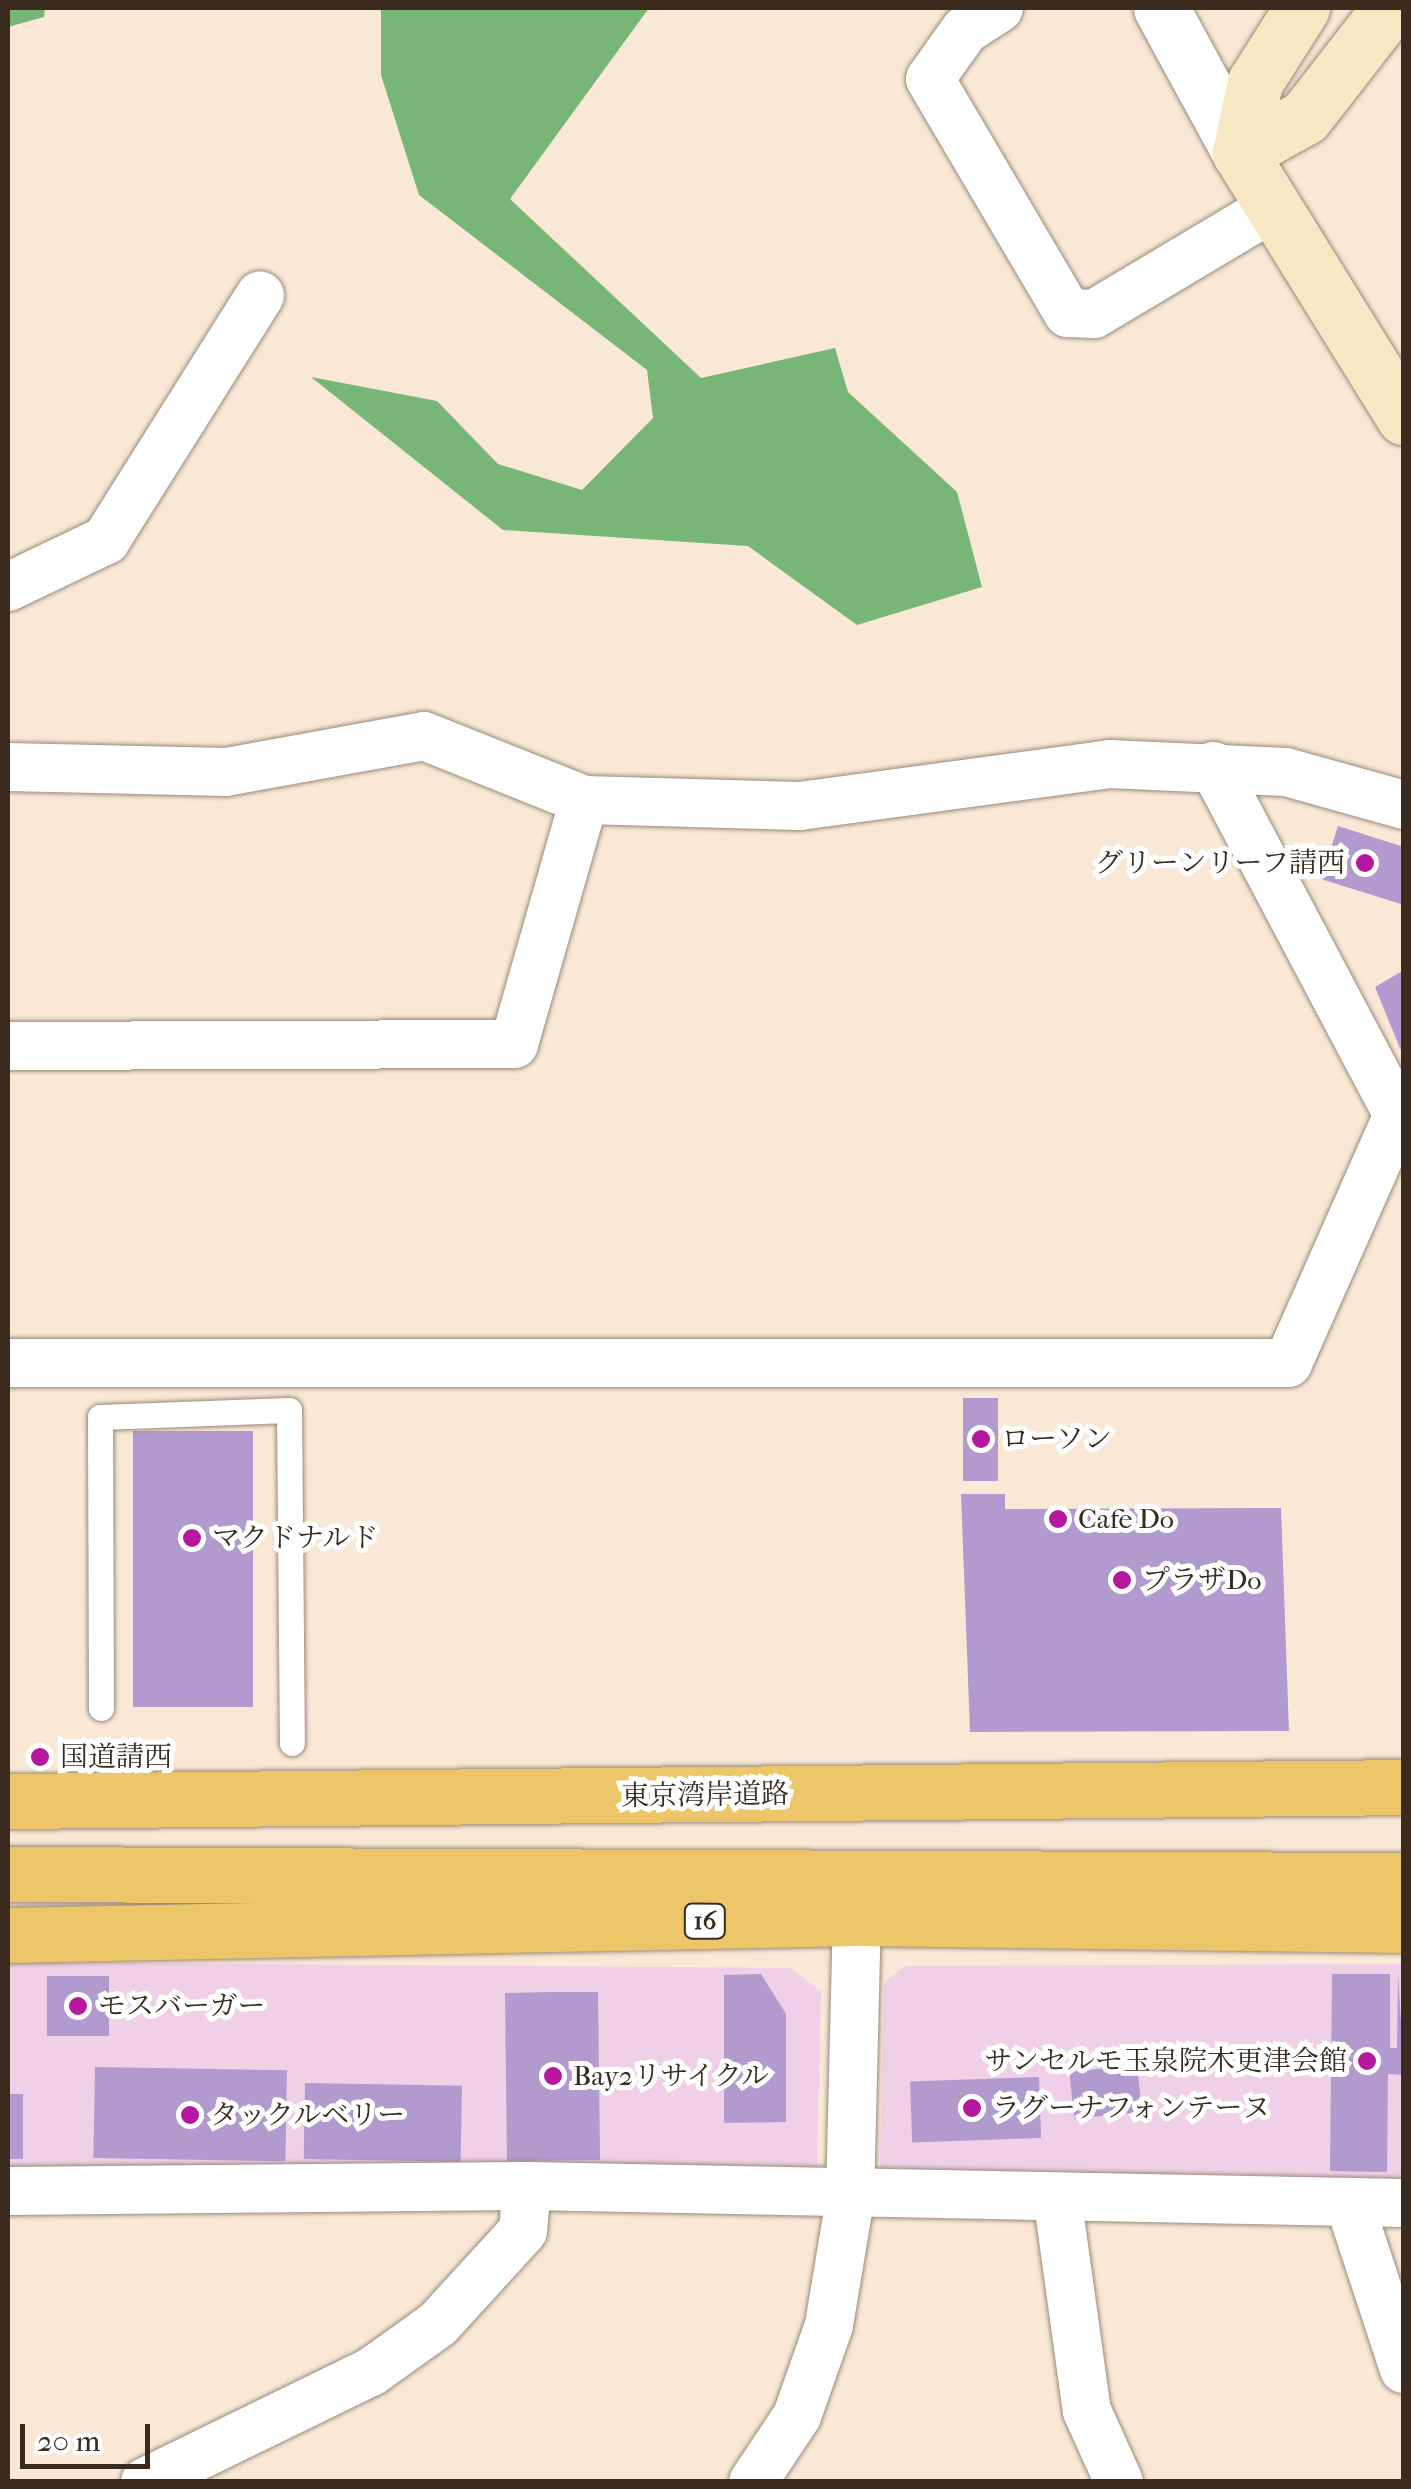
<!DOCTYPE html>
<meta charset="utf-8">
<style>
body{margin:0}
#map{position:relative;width:1411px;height:2489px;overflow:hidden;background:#f8e8d5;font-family:"IM FELL French Canon","Noto Serif JP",serif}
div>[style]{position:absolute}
.built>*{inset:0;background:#efd0e6}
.forest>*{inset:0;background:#77b677}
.building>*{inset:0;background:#b19ace;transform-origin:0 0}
.roads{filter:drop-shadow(0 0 2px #9a897a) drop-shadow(0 0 2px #9a897a)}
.service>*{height:25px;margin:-12.5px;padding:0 12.5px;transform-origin:12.5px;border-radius:12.5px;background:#fff}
.minor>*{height:48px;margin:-24px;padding:0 24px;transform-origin:24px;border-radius:24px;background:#fff}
.tertiary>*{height:55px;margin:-27.5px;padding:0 27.5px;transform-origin:27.5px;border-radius:27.5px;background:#fff}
.secondary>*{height:55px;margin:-27.5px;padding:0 27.5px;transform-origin:27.5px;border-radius:27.5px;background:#f7e8c3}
.trunk>*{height:55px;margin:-27.5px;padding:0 27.5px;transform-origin:27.5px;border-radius:27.5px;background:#ecc669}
.dots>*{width:28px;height:28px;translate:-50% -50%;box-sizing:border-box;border:5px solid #fff;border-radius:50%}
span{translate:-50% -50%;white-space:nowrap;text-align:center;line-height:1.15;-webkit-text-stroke:10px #fff;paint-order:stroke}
.shield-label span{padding:2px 8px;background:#fff;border:2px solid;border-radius:8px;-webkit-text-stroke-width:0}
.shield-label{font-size:25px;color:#3b2a1e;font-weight:700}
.poi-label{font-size:28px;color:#3b2a1e}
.right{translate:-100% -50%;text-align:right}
.left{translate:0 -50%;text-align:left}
.street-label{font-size:28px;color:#3b2a1e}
.frame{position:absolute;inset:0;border:10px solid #3b2a1e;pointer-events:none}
.scale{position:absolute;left:20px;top:2424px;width:130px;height:45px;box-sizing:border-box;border:5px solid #3b2a1e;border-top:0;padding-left:12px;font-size:30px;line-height:35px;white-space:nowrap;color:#3b2a1e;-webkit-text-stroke:8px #fff;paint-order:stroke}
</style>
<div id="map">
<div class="built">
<div style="clip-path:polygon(8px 1962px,791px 1968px,821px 1992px,817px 2166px,808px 2177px,8px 2174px)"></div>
<div style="clip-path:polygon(1403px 1964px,1403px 2180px,891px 2178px,880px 2167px,884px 1983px,905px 1966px)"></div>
</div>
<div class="forest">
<div style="clip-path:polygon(8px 8px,45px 8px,44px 17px,8px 27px)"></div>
<div style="clip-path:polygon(381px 8px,649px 8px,510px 199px,701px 378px,835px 348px,848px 392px,957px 492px,982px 587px,857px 625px,748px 546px,503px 530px,311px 377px,437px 401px,498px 464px,582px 490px,653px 418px,647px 370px,419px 195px,381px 75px)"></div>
</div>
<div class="building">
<div style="clip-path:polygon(1338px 826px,1404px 847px,1404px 905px,1321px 879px)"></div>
<div style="clip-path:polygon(1404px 970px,1404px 1058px,1375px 987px)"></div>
<div style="left:963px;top:1398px;width:35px;height:83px"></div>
<div style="left:253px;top:1431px;width:276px;height:120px;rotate:90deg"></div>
<div style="clip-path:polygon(961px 1494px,1005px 1494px,1005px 1509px,1281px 1508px,1289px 1731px,970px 1732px)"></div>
<div style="clip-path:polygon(1398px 1973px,1404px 2075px,1388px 2074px,1387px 2172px,1330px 2171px,1332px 1974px,1390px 1974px,1390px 2048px,1397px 2048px)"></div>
<div style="clip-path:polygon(761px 1974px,786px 2014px,786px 2122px,724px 2123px,724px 1975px)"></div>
<div style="left:47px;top:1976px;width:62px;height:60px"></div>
<div style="clip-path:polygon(549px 1992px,598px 1992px,600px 2160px,507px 2161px,505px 1993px)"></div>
<div style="left:1137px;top:2065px;width:47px;height:68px;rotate:84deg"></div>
<div style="left:95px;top:2067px;width:192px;height:91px;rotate:1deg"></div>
<div style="left:1039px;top:2077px;width:61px;height:129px;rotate:88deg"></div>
<div style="left:305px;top:2083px;width:157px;height:76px;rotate:1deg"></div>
<div style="left:8px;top:2094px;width:15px;height:65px"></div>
</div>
<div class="roads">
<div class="service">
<div style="left:101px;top:1708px;width:291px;rotate:-90.2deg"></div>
<div style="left:100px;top:1417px;width:189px;rotate:-2.1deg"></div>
<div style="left:289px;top:1410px;width:333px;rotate:89.5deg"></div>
</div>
<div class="minor">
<div style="left:999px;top:8px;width:40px;rotate:147.1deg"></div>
<div style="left:965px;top:30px;width:60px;rotate:125.5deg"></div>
<div style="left:930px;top:79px;width:272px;rotate:59.5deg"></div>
<div style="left:1068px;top:313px;width:26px;rotate:2deg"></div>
<div style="left:1094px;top:314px;width:211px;rotate:-30.8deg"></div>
<div style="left:8px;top:587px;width:109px;rotate:-25.6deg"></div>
<div style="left:106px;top:540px;width:289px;rotate:-57.8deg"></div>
<div style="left:8px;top:767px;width:218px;rotate:1.3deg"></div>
<div style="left:226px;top:772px;width:201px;rotate:-10.3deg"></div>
<div style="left:424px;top:736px;width:172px;rotate:21.8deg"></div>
<div style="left:584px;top:800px;width:216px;rotate:1.6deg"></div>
<div style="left:800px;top:806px;width:313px;rotate:-7.7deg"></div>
<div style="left:1110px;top:764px;width:176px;rotate:2.6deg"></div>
<div style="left:1286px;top:772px;width:123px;rotate:15.6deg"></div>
<div style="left:8px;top:1046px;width:506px;rotate:-0.23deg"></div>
<div style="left:514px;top:1044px;width:254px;rotate:-74deg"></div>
<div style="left:8px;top:1363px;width:1280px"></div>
<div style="left:1288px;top:1363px;width:271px;rotate:-66.1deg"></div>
<div style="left:1398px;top:1115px;width:395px;rotate:-117.9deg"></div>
<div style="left:8px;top:2191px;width:519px;rotate:-0.55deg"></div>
<div style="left:527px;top:2186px;width:877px;rotate:1.11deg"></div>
<div style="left:1349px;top:2202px;width:176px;rotate:71.8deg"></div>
<div style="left:1058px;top:2203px;width:210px;rotate:82.1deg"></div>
<div style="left:1087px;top:2411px;width:78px;rotate:65.7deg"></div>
<div style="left:145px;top:2482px;width:251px;rotate:-26deg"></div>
<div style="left:371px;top:2372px;width:82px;rotate:-35.6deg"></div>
<div style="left:438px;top:2324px;width:126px;rotate:-47.6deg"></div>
<div style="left:523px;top:2231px;width:45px;rotate:-84.9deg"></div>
<div style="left:753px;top:2482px;width:79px;rotate:-56.3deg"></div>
<div style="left:797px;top:2416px;width:96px;rotate:-70.6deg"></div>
<div style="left:829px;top:2325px;width:128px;rotate:-80.5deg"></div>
<div style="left:850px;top:2199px;width:281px;rotate:-88.6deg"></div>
</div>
<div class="tertiary">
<div style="left:1161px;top:8px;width:165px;rotate:61.4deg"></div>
</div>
<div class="secondary">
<div style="left:1302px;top:8px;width:88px;rotate:122.4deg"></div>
<div style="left:1255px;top:82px;width:73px;rotate:101.9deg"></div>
<div style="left:1240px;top:153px;width:311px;rotate:58.2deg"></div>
<div style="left:1240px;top:153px;width:74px;rotate:-29deg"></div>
<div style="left:1305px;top:117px;width:138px;rotate:-52.1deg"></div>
</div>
<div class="trunk">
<div style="left:8px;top:1801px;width:1396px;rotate:-0.57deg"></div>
<div style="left:8px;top:1874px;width:1396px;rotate:0.25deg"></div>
<div style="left:8px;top:1935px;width:849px;rotate:-1.15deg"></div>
<div style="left:857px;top:1918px;width:547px;rotate:0.73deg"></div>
</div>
</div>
<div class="dots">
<div style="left:1365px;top:863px;background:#b5179e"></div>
<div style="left:981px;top:1439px;background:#b5179e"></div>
<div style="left:1058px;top:1519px;background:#b5179e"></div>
<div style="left:192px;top:1538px;background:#b5179e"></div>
<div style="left:1122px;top:1580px;background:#b5179e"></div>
<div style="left:40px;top:1757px;background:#b5179e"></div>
<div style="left:78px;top:2006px;background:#b5179e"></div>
<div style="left:1367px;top:2061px;background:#b5179e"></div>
<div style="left:553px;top:2076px;background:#b5179e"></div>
<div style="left:972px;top:2108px;background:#b5179e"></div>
<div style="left:190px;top:2115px;background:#b5179e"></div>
</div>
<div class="shield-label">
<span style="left:705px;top:1921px">16</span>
</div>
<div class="poi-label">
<span class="right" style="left:1345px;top:863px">グリーンリーフ請西</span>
<span class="left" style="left:1001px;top:1439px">ローソン</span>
<span class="left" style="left:1078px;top:1519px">Cafe Do</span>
<span class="left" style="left:212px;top:1538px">マクドナルド</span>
<span class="left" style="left:1142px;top:1580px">プラザDo</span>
<span class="left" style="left:60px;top:1757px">国道請西</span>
<span class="left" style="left:98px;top:2006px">モスバーガー</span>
<span class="right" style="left:1347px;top:2061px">サンセルモ玉泉院木更津会館</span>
<span class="left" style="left:573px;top:2076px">Bay2リサイクル</span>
<span class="left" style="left:992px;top:2108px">ラグーナフォンテーヌ</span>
<span class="left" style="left:210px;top:2115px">タックルベリー</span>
</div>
<div class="street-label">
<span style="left:705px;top:1795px;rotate:-1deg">東京湾岸道路</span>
</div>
<div class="frame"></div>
<div class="scale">20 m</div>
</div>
